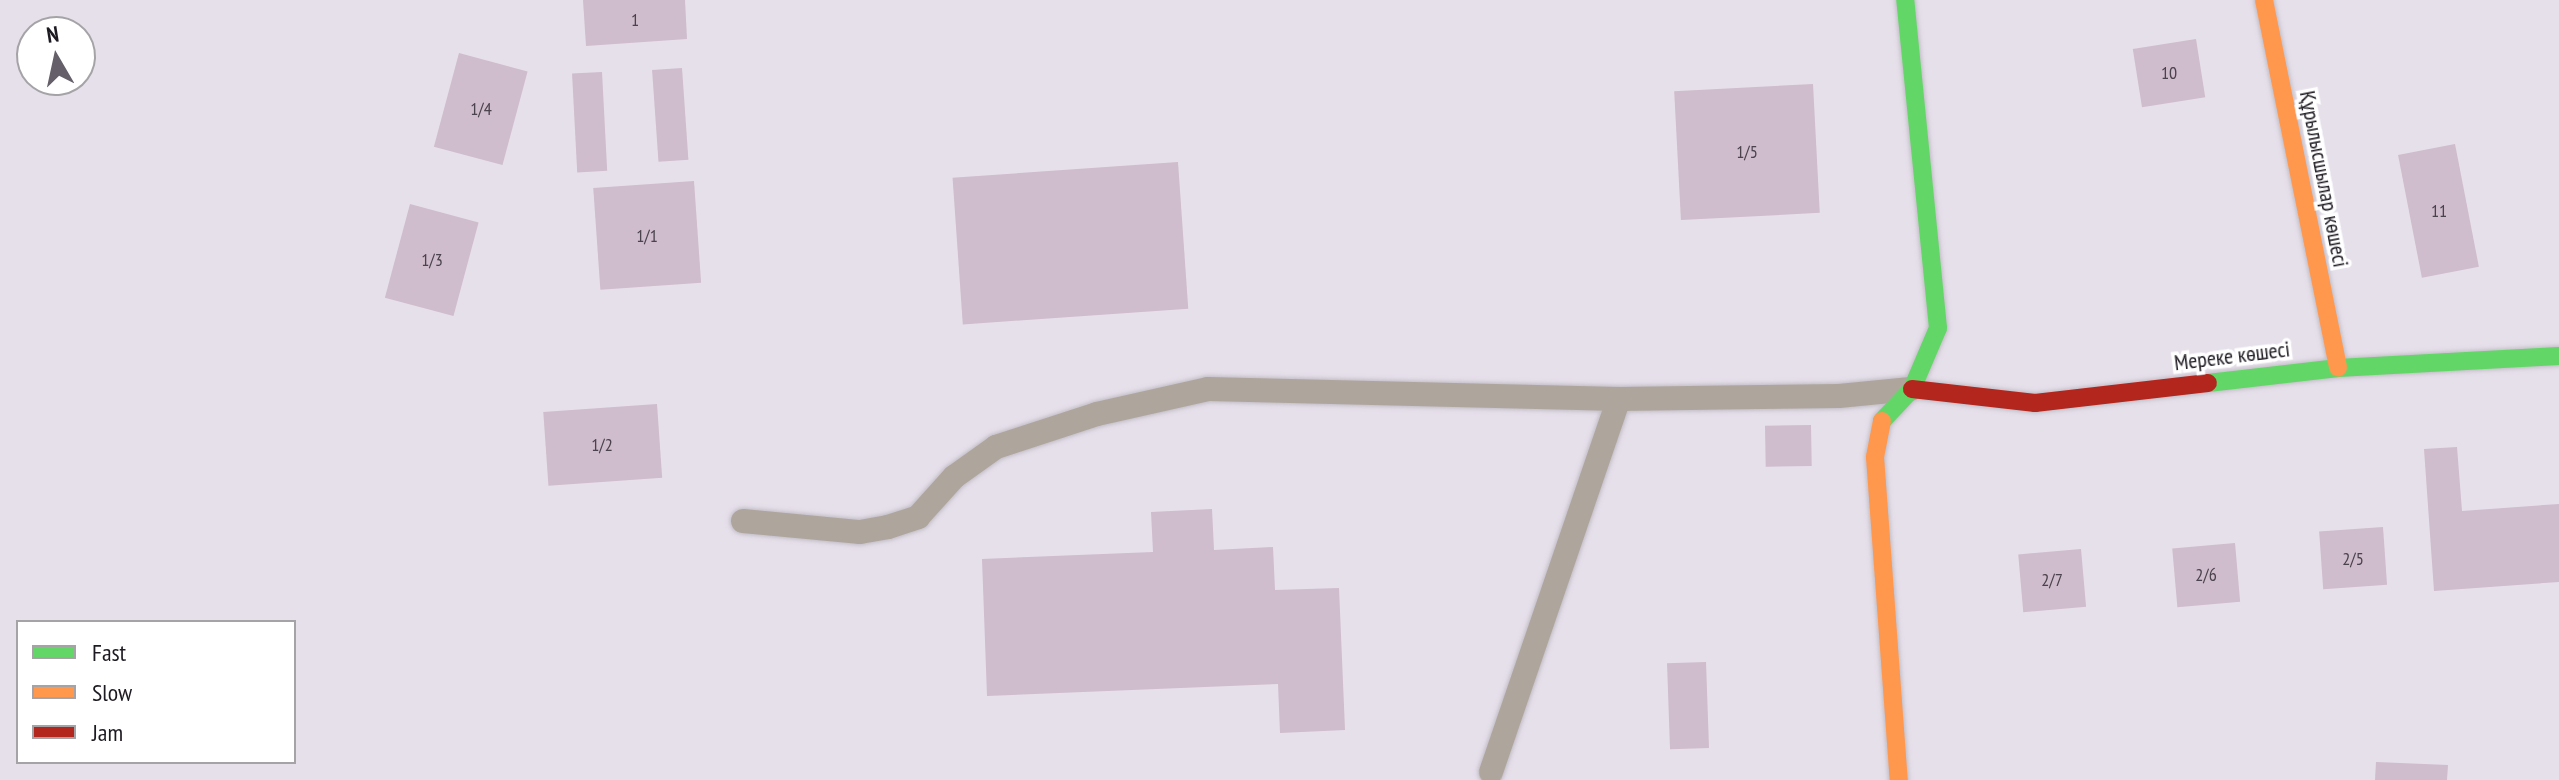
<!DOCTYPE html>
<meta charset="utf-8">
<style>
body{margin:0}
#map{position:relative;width:2559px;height:780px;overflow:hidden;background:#e6e0eb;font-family:"PT Sans Narrow",sans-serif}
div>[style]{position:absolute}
.building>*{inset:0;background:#cfbccc;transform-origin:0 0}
.roads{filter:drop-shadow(0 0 2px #c2bdc6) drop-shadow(0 0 2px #c2bdc6)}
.lane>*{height:24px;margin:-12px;padding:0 12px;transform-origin:12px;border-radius:12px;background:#aea69d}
.fast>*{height:18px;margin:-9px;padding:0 9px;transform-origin:9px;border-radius:9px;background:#63d668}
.slow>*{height:18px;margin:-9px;padding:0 9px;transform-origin:9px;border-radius:9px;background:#ff974d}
.jam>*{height:18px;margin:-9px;padding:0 9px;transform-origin:9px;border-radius:9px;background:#b3261e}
span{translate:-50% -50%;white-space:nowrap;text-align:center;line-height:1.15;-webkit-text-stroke:7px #fff;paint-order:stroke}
.number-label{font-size:18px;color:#4a424c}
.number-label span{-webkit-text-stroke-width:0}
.street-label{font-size:22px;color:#1e1a21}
.legend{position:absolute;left:16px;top:620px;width:280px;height:144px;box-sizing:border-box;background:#fff;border:2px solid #a5a3a6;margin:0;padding:10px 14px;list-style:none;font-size:24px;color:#1e1a21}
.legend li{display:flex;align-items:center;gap:16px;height:40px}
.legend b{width:40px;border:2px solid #a5a3a6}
.north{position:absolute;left:16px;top:16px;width:80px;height:80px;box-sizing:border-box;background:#fff;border:2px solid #a5a3a6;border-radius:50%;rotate:351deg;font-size:22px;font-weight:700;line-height:32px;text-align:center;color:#1e1a21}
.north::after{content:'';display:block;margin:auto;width:28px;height:36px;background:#645f68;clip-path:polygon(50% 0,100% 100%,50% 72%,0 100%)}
</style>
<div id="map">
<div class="building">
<div style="clip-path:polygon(583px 0,685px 0,687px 39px,586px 46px)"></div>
<div style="left:2196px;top:39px;width:59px;height:64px;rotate:81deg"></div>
<div style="left:459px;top:53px;width:71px;height:97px;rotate:15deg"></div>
<div style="left:682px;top:68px;width:92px;height:30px;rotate:86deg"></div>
<div style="left:602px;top:72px;width:99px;height:30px;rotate:87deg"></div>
<div style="left:1813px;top:84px;width:129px;height:139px;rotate:87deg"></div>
<div style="left:2455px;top:144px;width:125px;height:58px;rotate:79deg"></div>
<div style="left:1178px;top:162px;width:147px;height:226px;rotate:86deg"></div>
<div style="left:694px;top:181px;width:102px;height:101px;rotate:86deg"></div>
<div style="left:410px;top:204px;width:71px;height:97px;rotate:15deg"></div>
<div style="left:657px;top:404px;width:74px;height:114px;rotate:86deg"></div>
<div style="left:1811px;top:425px;width:41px;height:46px;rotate:89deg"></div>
<div style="clip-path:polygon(2457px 447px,2462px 511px,2559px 504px,2559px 582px,2434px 591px,2424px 449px)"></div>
<div style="clip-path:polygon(1212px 509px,1214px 550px,1273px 547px,1275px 590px,1339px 588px,1345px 730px,1280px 733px,1278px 684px,987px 696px,982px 559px,1153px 552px,1151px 512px)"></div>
<div style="left:2383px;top:527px;width:58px;height:64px;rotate:86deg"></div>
<div style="left:2235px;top:543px;width:59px;height:63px;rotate:85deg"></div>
<div style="left:2081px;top:549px;width:58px;height:63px;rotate:85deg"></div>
<div style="left:1706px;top:662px;width:86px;height:39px;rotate:88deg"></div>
<div style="clip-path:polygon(2376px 762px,2448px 765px,2447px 780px,2375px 780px)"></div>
</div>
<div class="roads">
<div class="lane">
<div style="left:743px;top:521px;width:118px;rotate:5.4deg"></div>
<div style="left:860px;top:532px;width:28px;rotate:-10deg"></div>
<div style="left:888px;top:527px;width:32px;rotate:-18deg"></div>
<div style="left:918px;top:517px;width:54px;rotate:-48deg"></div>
<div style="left:954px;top:477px;width:52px;rotate:-35.5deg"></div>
<div style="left:996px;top:447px;width:106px;rotate:-18.1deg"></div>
<div style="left:1097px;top:414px;width:114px;rotate:-12.7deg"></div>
<div style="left:1208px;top:389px;width:411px;rotate:1.4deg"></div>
<div style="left:1619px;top:399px;width:220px;rotate:-0.8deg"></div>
<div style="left:1839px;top:396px;width:72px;rotate:-5.6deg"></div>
<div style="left:1491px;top:772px;width:394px;rotate:-71.1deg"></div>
</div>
<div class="fast">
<div style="left:2208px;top:383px;width:131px;rotate:-6.6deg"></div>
<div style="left:2338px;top:368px;width:221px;rotate:-3.1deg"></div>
<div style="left:1882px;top:421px;width:44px;rotate:-46.8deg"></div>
<div style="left:1912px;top:389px;width:66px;rotate:-66.9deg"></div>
<div style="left:1938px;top:328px;width:330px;rotate:-95.7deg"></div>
</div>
<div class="slow">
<div style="left:2264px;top:0;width:375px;rotate:78.6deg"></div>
<div style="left:1882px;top:421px;width:37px;rotate:101deg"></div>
<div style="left:1875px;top:457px;width:324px;rotate:85.8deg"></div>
</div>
<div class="jam">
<div style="left:1912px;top:389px;width:124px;rotate:6.5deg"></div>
<div style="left:2035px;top:403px;width:174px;rotate:-6.6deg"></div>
</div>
</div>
<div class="number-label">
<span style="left:635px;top:20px">1</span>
<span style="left:2169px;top:73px">10</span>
<span style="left:481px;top:109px">1/4</span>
<span style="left:1747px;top:152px">1/5</span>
<span style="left:2439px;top:211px">11</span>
<span style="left:647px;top:236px">1/1</span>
<span style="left:432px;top:260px">1/3</span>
<span style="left:602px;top:445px">1/2</span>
<span style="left:2353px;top:559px">2/5</span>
<span style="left:2206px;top:575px">2/6</span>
<span style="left:2052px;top:580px">2/7</span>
</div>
<div class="street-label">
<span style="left:2324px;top:179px;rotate:79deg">Құрылысшылар көшесі</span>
<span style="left:2232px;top:356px;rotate:-7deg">Мереке көшесі</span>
</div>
<ul class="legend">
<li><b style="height:10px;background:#63d668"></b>Fast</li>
<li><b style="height:10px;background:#ff974d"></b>Slow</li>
<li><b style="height:10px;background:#b3261e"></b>Jam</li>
</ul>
<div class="north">N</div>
</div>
